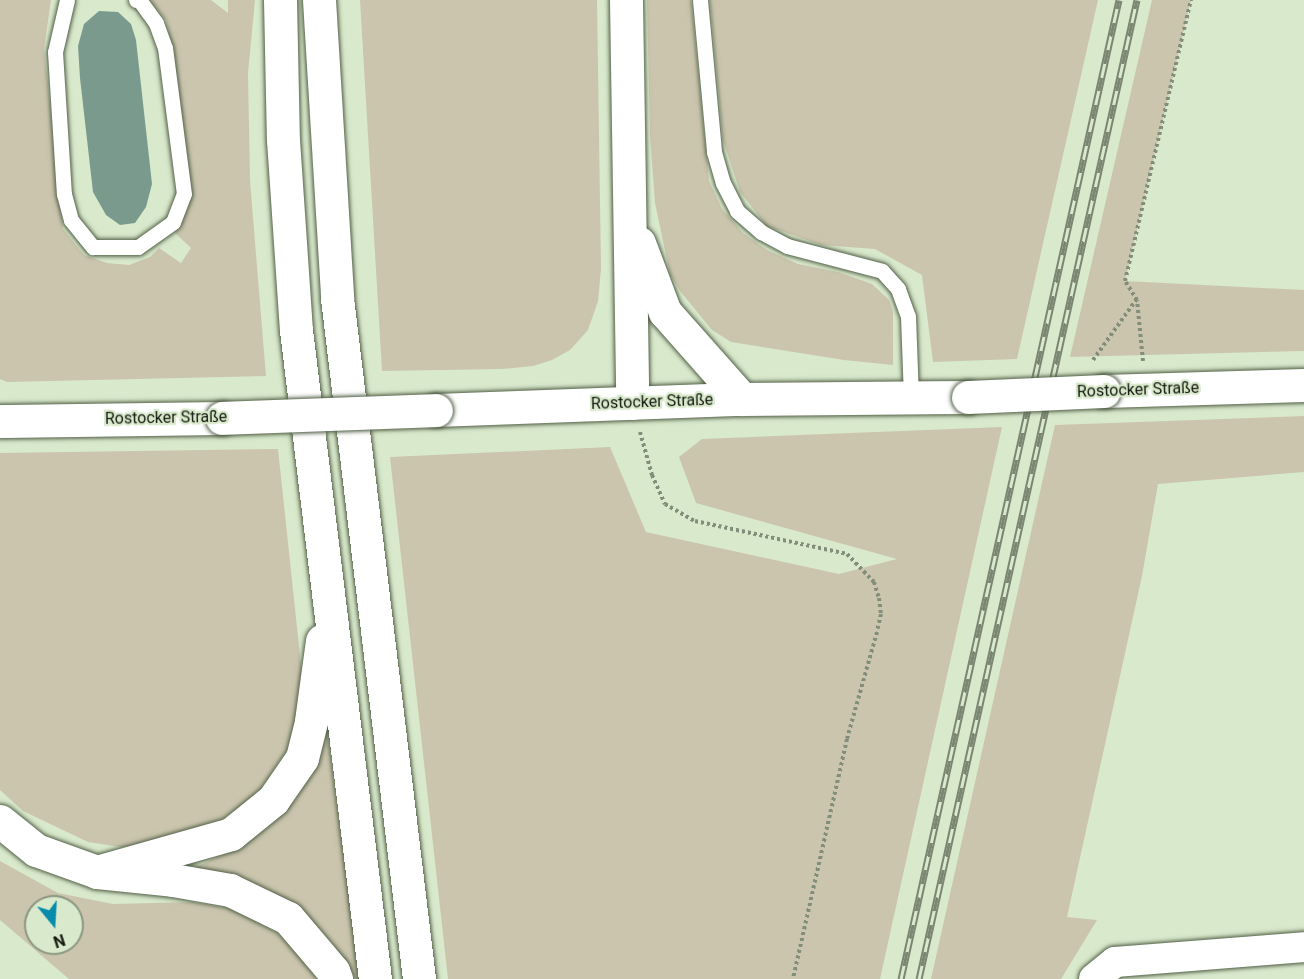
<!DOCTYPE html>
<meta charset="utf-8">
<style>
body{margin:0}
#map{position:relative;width:1304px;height:979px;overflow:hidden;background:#d9e9cc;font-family:Roboto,sans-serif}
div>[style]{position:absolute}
.green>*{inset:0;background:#cbc5ae}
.water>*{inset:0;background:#799a8c}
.path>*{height:4px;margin-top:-2px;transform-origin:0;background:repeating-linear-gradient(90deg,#828e79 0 3px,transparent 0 6px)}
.roads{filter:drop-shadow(0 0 2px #526047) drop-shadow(0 0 2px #526047)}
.service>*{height:15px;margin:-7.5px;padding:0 7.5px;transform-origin:7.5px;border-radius:7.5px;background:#fff}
.minor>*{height:30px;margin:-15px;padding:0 15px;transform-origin:15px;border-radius:15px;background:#fff}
.tertiary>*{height:33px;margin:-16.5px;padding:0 16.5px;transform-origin:16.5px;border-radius:16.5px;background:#fff}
.trunk>*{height:33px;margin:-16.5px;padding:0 16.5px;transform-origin:16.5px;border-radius:16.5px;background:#fff}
.rail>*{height:7px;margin-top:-3.5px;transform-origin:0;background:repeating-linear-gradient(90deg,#d9e9cc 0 14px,#7b8672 0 28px);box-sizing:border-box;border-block:2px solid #7b8672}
.bridges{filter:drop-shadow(0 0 2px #526047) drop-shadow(0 0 2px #526047)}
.tertiary-bridge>*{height:33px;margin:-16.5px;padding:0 16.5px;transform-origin:16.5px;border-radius:16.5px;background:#fff}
span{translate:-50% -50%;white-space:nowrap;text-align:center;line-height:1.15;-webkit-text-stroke:4.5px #d9e9cc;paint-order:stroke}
.street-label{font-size:16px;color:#151b11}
.north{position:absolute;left:24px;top:895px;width:60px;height:60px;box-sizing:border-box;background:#d9e9cc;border:2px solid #8b9781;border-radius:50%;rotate:162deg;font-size:16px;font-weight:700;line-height:24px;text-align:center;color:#151b11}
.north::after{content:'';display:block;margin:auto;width:21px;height:27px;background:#088cac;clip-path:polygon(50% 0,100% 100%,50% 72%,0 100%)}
</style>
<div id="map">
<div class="green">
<div style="clip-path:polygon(0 0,51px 0,44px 49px,63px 229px,84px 255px,107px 263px,129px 265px,150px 257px,159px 248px,181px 263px,191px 248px,175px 233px,190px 200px,173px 48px,166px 20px,150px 0,211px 0,228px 13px,228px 0,255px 0,248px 73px,250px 181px,266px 376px,7px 382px,0 379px)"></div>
<div style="clip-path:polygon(360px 0,597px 0,601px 269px,598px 301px,588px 330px,570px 350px,552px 360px,533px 366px,502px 369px,382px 371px)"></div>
<div style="clip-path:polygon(647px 0,691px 0,709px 181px,722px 209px,743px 233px,767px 250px,798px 264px,838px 272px,872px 284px,889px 300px,893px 312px,893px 365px,844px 360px,731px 342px,712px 330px,680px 291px,670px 274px,655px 203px,650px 135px)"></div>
<div style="clip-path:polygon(710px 0,1098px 0,1017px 359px,933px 362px,922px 275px,875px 249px,821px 245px,767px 226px,740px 192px,723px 140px)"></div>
<div style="clip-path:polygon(1152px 0,1191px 0,1125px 281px,1304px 290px,1304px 351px,1070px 357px)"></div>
<div style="clip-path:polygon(1304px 416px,1304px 472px,1158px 484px,1142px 576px,1067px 917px,1097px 920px,1061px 979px,931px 979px,1055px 425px)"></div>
<div style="clip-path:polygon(1002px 427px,880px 979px,448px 979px,390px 457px,610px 447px,646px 532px,839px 574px,897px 559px,696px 503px,679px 457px,702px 439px)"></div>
<div style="clip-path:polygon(278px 449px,304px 693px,290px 745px,262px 787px,243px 805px,222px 819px,194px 835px,153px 846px,121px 847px,88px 842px,23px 811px,0 790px,0 453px)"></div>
<div style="clip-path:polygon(327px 732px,360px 979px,356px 979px,340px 953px,321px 930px,302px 913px,194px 868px,236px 848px,316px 761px)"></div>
<div style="clip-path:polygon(evenodd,0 861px,58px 893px,113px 904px,192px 902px,233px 909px,277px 933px,310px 968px,316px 979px,69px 979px,0 920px,0 861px,36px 907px,72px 907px,72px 943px,36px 943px,36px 907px)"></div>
</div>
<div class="water">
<div style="clip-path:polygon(99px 11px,118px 12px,131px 24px,136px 40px,152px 184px,146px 207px,135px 223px,120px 225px,106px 215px,93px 192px,80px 78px,78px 46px,84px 24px)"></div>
</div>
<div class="path">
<div style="left:1093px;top:360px;width:74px;rotate:-54.4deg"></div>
<div style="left:1143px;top:361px;width:61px;rotate:-95.6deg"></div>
<div style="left:1137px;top:300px;width:22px;rotate:-122deg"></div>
<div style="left:1125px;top:281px;width:289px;rotate:-76.8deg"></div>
<div style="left:640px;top:432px;width:45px;rotate:74.4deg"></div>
<div style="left:652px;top:475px;width:32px;rotate:66deg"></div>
<div style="left:665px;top:504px;width:34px;rotate:30deg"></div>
<div style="left:695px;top:521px;width:156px;rotate:12.2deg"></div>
<div style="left:847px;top:554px;width:39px;rotate:46deg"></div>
<div style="left:874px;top:582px;width:17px;rotate:73deg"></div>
<div style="left:879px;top:598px;width:16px;rotate:83deg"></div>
<div style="left:881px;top:614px;width:18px;rotate:103deg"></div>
<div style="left:877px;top:632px;width:111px;rotate:105.7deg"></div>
<div style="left:847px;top:739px;width:246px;rotate:102.7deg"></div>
</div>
<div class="roads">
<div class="service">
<div style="left:67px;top:0;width:53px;rotate:103deg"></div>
<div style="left:55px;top:52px;width:142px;rotate:86.4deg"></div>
<div style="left:64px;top:194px;width:27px;rotate:75deg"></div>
<div style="left:71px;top:220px;width:35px;rotate:51deg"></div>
<div style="left:93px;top:247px;width:45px"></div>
<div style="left:138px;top:247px;width:43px;rotate:-35.5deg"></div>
<div style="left:173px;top:222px;width:30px;rotate:-69deg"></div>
<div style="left:184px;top:194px;width:147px;rotate:-97.4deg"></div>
<div style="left:165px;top:48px;width:27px;rotate:-110deg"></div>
<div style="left:156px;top:23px;width:29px;rotate:-126deg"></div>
<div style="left:139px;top:0;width:3px;rotate:180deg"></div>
<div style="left:700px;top:0;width:153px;rotate:84.7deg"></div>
<div style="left:714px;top:152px;width:32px;rotate:74deg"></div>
<div style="left:723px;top:183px;width:31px;rotate:63deg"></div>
<div style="left:737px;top:211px;width:32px;rotate:41deg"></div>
<div style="left:761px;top:232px;width:30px;rotate:28deg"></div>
<div style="left:787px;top:246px;width:98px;rotate:14.7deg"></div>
<div style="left:882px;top:271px;width:24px;rotate:48deg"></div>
<div style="left:898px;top:289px;width:29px;rotate:70deg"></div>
<div style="left:908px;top:316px;width:81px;rotate:87.9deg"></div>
</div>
<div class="minor">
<div style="left:1094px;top:979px;width:27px;rotate:-39deg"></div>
<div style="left:1115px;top:962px;width:190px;rotate:-4.5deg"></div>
</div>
<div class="tertiary">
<div style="left:1104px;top:391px;width:200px;rotate:-1.7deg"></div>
<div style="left:436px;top:410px;width:306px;rotate:-2.1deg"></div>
<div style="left:742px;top:399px;width:226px;rotate:-0.5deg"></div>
<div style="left:0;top:421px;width:222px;rotate:-0.8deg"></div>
</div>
<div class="trunk">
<div style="left:280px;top:0;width:140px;rotate:88.8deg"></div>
<div style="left:283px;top:140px;width:190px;rotate:86.1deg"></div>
<div style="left:296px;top:330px;width:654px;rotate:83.06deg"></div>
<div style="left:319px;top:0;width:299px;rotate:86.5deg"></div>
<div style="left:337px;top:298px;width:686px;rotate:83.13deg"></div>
<div style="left:626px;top:0;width:403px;rotate:89.1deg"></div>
<div style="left:639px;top:243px;width:74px;rotate:69.4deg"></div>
<div style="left:665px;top:312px;width:116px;rotate:48.5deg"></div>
<div style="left:0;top:821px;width:46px;rotate:38.9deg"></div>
<div style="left:36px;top:850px;width:65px;rotate:19.8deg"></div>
<div style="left:97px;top:872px;width:76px;rotate:6deg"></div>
<div style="left:173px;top:880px;width:58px;rotate:10deg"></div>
<div style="left:230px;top:890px;width:64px;rotate:25.8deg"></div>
<div style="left:288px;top:918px;width:70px;rotate:49.7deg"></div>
<div style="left:333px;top:971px;width:9px;rotate:69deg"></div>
<div style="left:97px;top:872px;width:139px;rotate:-15.8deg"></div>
<div style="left:231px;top:834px;width:54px;rotate:-39deg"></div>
<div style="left:273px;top:800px;width:51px;rotate:-55.4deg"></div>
<div style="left:302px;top:758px;width:38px;rotate:-76deg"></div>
<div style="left:311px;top:721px;width:81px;rotate:-82.2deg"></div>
</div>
</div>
<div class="rail">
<div style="left:901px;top:979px;width:1003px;rotate:-77.45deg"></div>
<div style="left:919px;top:979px;width:1003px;rotate:-77.45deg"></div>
</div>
<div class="bridges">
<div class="tertiary-bridge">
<div style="left:968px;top:397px;width:136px;rotate:-2.5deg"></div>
<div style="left:222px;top:418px;width:214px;rotate:-2.1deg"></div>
</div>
</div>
<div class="street-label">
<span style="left:1138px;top:390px;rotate:-2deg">Rostocker Straße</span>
<span style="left:652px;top:402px;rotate:-2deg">Rostocker Straße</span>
<span style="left:166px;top:418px;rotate:-1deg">Rostocker Straße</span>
</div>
<div class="north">N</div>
</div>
